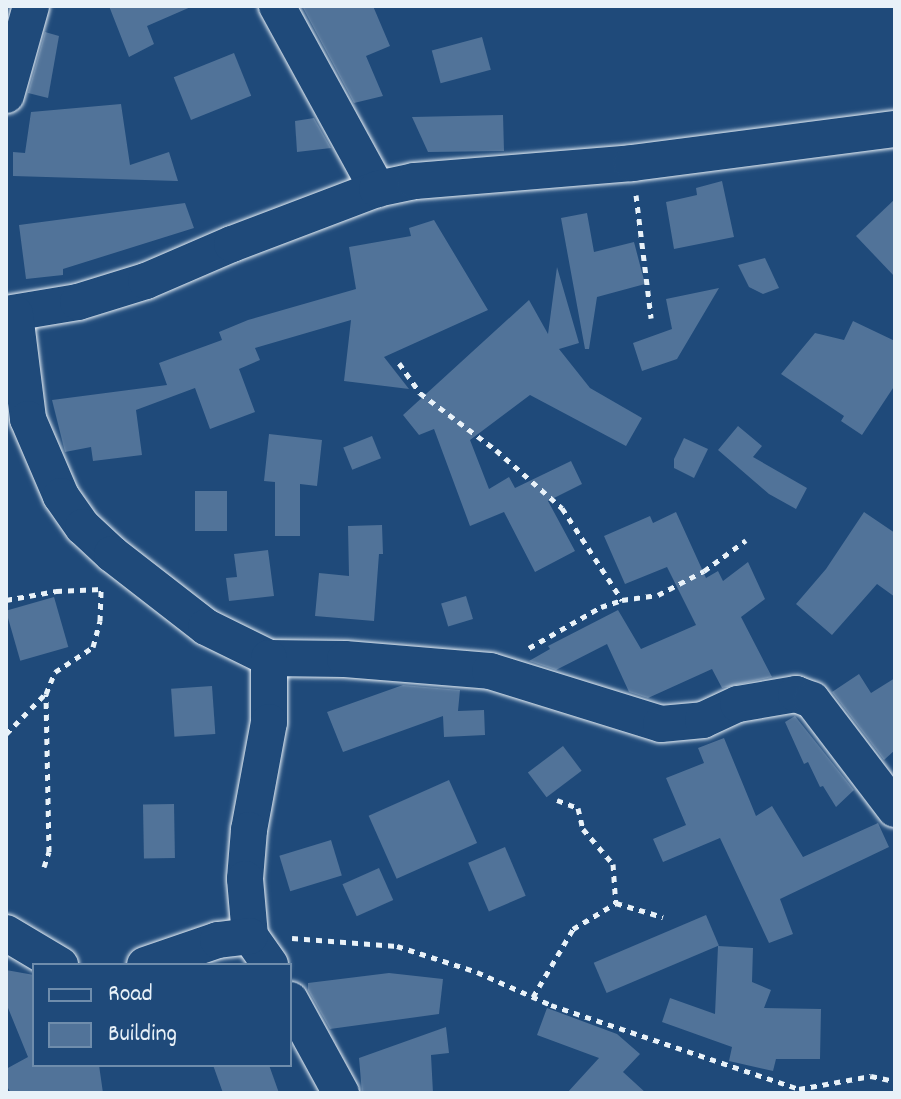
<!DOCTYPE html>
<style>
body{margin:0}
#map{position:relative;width:901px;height:1099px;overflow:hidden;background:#1f4a7a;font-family:Dekko,sans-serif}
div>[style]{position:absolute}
.building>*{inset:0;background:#517399;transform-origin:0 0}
.path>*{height:5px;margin-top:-2.5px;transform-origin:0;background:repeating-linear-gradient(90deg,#e8f1f8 0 6px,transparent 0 12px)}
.roads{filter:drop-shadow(0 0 2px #e8f1f8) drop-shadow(0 0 2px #e8f1f8)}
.minor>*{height:36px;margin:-18px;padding:0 18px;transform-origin:18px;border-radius:18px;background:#1f4a7a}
span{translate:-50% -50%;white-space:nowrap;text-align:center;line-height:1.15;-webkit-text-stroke:8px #1f4a7a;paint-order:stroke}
.frame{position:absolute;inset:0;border:8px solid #e8f1f8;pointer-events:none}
.legend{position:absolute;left:32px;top:963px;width:260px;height:104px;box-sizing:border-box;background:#1f4a7a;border:2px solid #6f8dac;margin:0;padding:10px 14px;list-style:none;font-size:24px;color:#e8f1f8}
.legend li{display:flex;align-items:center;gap:16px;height:40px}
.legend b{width:40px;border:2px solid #6f8dac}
</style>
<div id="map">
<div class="building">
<div style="clip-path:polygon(109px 6px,193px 6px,147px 26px,154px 44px,129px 57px)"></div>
<div style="clip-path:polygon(302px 6px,373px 6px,390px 46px,366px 56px,383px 96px,354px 103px)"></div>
<div style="clip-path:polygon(45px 32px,59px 36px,48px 98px,28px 93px)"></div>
<div style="left:482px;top:37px;width:34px;height:52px;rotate:75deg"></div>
<div style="left:234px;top:53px;width:46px;height:65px;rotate:68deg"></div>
<div style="clip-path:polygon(121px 104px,130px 165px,169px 152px,178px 181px,13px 176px,13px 152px,25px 153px,31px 112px)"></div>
<div style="clip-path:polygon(503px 115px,504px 151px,428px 152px,412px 117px)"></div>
<div style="clip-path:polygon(314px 118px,331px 148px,297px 152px,295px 121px)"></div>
<div style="clip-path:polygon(722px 181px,734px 237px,674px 249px,666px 202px,697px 195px,696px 188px)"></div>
<div style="clip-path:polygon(895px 199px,895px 277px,856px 236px)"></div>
<div style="clip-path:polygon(185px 203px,194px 228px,63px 269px,63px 275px,26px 279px,19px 225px)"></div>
<div style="clip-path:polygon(587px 213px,594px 252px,634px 242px,645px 284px,597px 297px,589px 349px,585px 349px,561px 218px)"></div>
<div style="clip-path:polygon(434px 220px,488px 310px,384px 357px,409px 389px,344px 381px,351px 320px,255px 348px,260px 360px,239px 369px,255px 412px,210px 429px,195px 388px,136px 410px,142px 455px,93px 461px,91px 447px,65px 452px,52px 400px,167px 385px,159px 363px,222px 340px,219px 332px,248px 320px,356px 289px,349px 247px,411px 236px,409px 228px)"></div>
<div style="clip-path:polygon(765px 258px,779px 288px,763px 294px,749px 287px,738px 265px)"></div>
<div style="clip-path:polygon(557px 267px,579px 343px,559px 349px,590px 388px,642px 418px,626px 446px,530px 395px,470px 440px,489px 489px,509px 477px,515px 488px,571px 461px,582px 484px,548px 501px,575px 551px,535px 572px,504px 512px,470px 526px,434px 429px,419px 435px,403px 415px,529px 300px,548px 334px)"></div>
<div style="clip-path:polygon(719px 288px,677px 359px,642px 371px,633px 343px,672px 329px,666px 299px)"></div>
<div style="clip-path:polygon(853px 321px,895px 341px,895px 385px,862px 435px,841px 421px,844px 416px,781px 374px,815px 333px,844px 340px)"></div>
<div style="clip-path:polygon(738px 426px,762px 446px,753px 457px,807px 488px,796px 509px,769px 494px,718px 450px)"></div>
<div style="clip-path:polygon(269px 434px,322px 440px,317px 486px,300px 484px,300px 536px,275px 536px,275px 482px,264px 481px)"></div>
<div style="left:372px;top:436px;width:24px;height:31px;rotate:68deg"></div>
<div style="clip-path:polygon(684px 438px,708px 449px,694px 478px,674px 468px,674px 459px)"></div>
<div style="left:227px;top:491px;width:40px;height:32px;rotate:90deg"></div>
<div style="clip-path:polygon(676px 512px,706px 578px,718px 571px,723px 581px,748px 562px,765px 599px,741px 617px,772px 677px,722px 688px,712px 669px,648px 698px,629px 692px,607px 644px,556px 670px,529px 661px,550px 649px,548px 646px,618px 610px,641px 649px,696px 625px,667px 567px,625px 584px,604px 536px,650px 516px,653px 523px)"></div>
<div style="clip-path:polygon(864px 512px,895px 533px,895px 597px,877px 584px,832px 635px,796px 604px,826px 569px)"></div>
<div style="clip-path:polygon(382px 525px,383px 554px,379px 554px,374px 621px,315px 616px,319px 573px,349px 576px,348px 526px)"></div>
<div style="clip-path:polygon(268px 550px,274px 596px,229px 601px,226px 578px,237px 577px,234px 554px)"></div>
<div style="left:466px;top:596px;width:24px;height:26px;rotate:73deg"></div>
<div style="left:54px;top:597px;width:52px;height:50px;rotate:74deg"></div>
<div style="clip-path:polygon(859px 674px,871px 693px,895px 678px,895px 750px,884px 760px,832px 692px)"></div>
<div style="clip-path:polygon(403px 685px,460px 690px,458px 711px,484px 710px,485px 735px,444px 737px,443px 716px,343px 752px,327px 712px)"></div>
<div style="left:212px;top:686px;width:48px;height:41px;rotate:86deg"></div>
<div style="clip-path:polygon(795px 716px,854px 790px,836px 807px,823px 786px,820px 787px,808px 762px,804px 764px,785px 722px)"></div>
<div style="clip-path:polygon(724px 738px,756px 816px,772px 806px,803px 857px,878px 823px,889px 847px,780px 899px,793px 934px,769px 943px,720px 838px,663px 862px,653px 839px,686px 825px,666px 778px,704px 763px,698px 748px)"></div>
<div style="left:563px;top:746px;width:31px;height:44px;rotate:53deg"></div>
<div style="left:449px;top:780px;width:69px;height:88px;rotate:66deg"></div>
<div style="left:174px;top:804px;width:54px;height:31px;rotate:89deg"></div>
<div style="left:331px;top:840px;width:37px;height:54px;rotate:73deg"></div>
<div style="left:505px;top:847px;width:53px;height:40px;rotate:67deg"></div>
<div style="left:379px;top:868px;width:35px;height:40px;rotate:66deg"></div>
<div style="left:706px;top:915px;width:33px;height:122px;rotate:67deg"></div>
<div style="clip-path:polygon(718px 946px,753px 948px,752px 982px,771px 990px,764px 1008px,821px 1009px,820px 1059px,776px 1059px,773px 1071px,729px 1061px,732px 1047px,662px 1022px,670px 998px,715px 1014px)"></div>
<div style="clip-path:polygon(6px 970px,34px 975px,34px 1065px,99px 1065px,103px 1093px,11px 1093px,6px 1085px,6px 1069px,28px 1057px,6px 1003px)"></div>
<div style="clip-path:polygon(389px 973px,443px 979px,439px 1014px,330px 1029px,308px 990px,308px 983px)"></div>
<div style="clip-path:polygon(547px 1008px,617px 1034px,640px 1054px,623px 1072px,646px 1093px,567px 1093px,599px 1058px,537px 1035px)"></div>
<div style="clip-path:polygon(446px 1027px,449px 1053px,431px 1055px,433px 1093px,362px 1093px,359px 1058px)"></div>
<div style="clip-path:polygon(213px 1065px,269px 1065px,279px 1093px,223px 1093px)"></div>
</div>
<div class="path">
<div style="left:636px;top:195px;width:124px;rotate:83deg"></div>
<div style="left:399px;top:363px;width:37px;rotate:55deg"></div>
<div style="left:420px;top:393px;width:95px;rotate:36.9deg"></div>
<div style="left:496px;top:450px;width:88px;rotate:41.3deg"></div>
<div style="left:562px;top:508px;width:110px;rotate:56.9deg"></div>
<div style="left:6px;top:600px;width:51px;rotate:-10.2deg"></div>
<div style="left:56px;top:591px;width:46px;rotate:-2.5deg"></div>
<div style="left:529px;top:648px;width:83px;rotate:-29.7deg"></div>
<div style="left:601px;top:607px;width:22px;rotate:-18deg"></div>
<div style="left:622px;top:600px;width:36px;rotate:-8deg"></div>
<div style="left:658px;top:595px;width:52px;rotate:-27.6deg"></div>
<div style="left:704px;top:571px;width:52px;rotate:-36.4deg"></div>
<div style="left:6px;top:734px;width:56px;rotate:-45.7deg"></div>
<div style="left:557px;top:800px;width:22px;rotate:21deg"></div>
<div style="left:578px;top:808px;width:22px;rotate:77deg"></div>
<div style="left:583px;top:829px;width:46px;rotate:49.4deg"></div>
<div style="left:613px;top:864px;width:39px;rotate:86deg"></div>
<div style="left:44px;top:867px;width:16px;rotate:-72deg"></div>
<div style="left:49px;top:852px;width:158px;rotate:-91.1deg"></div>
<div style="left:46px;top:694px;width:24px;rotate:-68deg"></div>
<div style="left:55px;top:672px;width:45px;rotate:-33.3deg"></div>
<div style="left:93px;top:647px;width:27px;rotate:-75deg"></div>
<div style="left:100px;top:621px;width:32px;rotate:-88deg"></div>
<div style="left:292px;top:938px;width:105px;rotate:4.4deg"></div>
<div style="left:397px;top:946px;width:84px;rotate:18deg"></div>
<div style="left:477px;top:972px;width:81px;rotate:24deg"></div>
<div style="left:551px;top:1005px;width:262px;rotate:18.7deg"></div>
<div style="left:799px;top:1089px;width:73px;rotate:-10.2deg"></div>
<div style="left:871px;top:1076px;width:25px;rotate:12deg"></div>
<div style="left:533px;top:997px;width:79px;rotate:-59.5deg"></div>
<div style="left:573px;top:929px;width:50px;rotate:-31.2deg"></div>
<div style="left:616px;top:903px;width:49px;rotate:16.6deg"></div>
</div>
<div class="roads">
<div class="minor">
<div style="left:277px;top:6px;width:209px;rotate:61.3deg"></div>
<div style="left:6px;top:95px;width:92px;rotate:-74.3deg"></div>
<div style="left:6px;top:314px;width:73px;rotate:-9.5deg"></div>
<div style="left:78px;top:302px;width:71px;rotate:-17.2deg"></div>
<div style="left:146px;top:281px;width:94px;rotate:-23.3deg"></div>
<div style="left:232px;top:244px;width:155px;rotate:-20.8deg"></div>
<div style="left:377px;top:189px;width:39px;rotate:-12deg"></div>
<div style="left:415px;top:181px;width:218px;rotate:-4.7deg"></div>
<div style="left:632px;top:163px;width:265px;rotate:-7.4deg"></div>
<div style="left:15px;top:314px;width:106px;rotate:82.9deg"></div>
<div style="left:28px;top:419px;width:84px;rotate:66.8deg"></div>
<div style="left:61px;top:496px;width:38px;rotate:55deg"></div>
<div style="left:83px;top:527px;width:40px;rotate:43deg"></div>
<div style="left:112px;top:554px;width:119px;rotate:37.8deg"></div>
<div style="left:206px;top:627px;width:70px;rotate:26.2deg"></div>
<div style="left:269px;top:658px;width:76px;rotate:0.8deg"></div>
<div style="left:345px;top:659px;width:145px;rotate:4.7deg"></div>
<div style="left:490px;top:671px;width:179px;rotate:17.2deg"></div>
<div style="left:661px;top:724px;width:42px;rotate:-5.4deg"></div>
<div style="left:703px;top:720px;width:38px;rotate:-25deg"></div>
<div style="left:738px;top:704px;width:59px;rotate:-9.8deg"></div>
<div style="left:796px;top:694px;width:17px;rotate:21deg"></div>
<div style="left:812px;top:700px;width:137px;rotate:52.7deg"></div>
<div style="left:269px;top:658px;width:64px;rotate:90deg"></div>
<div style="left:269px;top:722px;width:110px;rotate:100.5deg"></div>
<div style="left:249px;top:830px;width:49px;rotate:94.7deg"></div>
<div style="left:245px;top:879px;width:57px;rotate:85deg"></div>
<div style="left:250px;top:936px;width:35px;rotate:55deg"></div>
<div style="left:6px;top:933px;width:63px;rotate:30.7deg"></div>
<div style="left:145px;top:965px;width:77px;rotate:-18.9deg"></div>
<div style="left:218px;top:940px;width:32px;rotate:-7deg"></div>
<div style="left:290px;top:1000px;width:106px;rotate:61.3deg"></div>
</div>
</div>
<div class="frame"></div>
<ul class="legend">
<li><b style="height:10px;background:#1f4a7a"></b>Road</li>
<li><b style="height:22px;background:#517399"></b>Building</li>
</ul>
</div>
